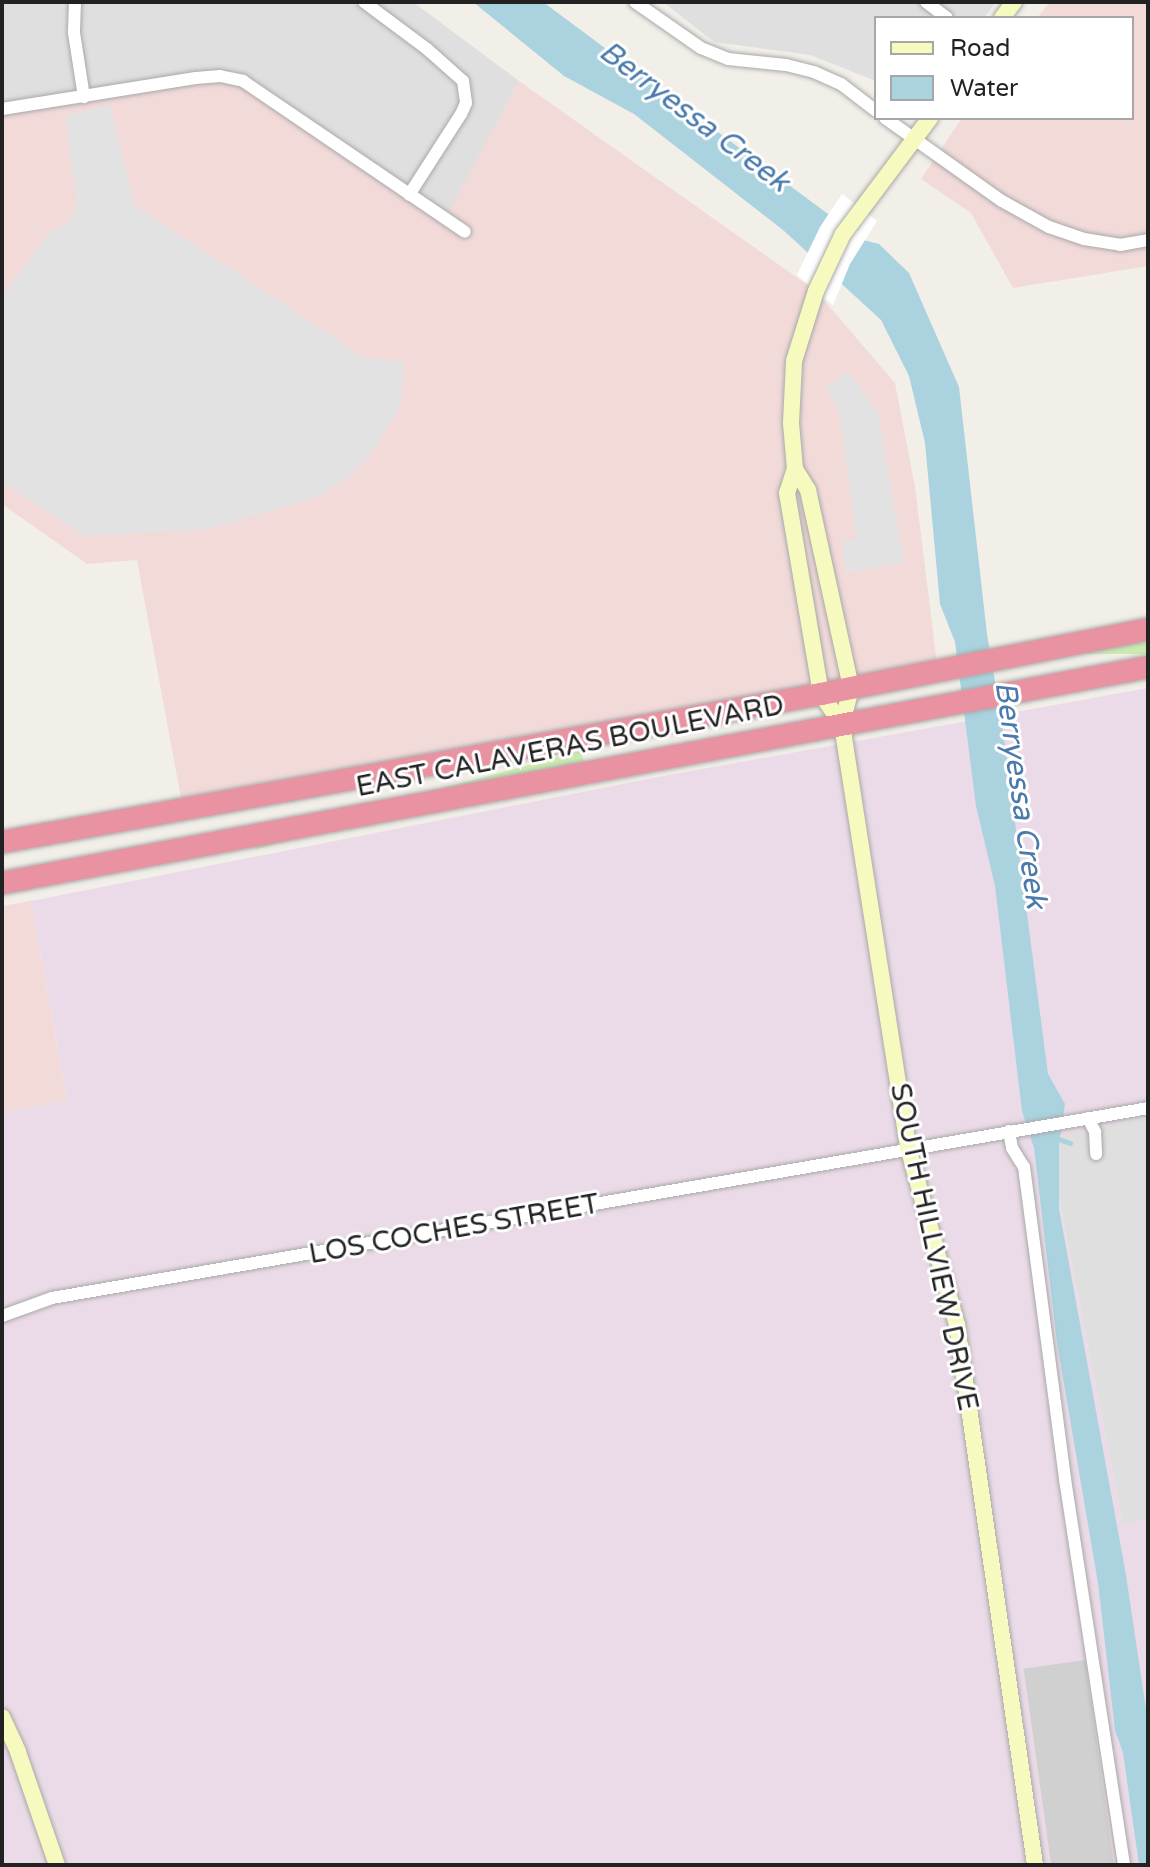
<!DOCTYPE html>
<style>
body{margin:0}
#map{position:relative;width:1150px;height:1867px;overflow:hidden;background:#f2efe9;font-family:"Varela Round",sans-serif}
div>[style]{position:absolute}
.residential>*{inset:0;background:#e0dfdf}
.commercial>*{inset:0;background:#f2dad9}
.industrial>*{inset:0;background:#ebdbe8}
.religious>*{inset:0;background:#d0d0d0;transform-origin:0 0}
.grass>*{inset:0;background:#cdebb0;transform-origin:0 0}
.parking>*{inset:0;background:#e2e2e2}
.water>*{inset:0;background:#aad3df}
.pier>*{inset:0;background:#fff}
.stream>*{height:5px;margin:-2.5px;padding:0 2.5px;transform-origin:2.5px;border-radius:2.5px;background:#aad3df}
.roads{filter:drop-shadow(0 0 2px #a9a9a9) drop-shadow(0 0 2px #a9a9a9)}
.street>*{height:12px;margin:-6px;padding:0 6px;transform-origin:6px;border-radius:6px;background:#fff}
.secondary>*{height:16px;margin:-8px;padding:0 8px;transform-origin:8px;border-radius:8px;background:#f7fabf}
.highway>*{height:22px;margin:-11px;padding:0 11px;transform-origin:11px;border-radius:11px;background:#e892a2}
span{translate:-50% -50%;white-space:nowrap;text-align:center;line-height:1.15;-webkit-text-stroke:6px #fff;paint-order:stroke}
.street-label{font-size:28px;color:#222}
.water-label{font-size:30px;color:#4a7aab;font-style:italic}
.frame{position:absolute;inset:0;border:4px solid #222;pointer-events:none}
.legend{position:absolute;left:874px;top:16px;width:260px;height:104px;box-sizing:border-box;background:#fff;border:2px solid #a7a7a7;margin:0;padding:10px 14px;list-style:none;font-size:24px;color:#222}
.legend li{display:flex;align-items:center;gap:16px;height:40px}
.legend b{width:40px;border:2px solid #a7a7a7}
</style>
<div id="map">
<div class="residential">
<div style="clip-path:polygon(2px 2px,413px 2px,519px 81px,446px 219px,2px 109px)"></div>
<div style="clip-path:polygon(663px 2px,996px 2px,984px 18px,876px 18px,876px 81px,810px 55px,714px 42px)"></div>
<div style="clip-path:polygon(1148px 1117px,1148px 1520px,1123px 1525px,1047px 1139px)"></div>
</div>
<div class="commercial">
<div style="clip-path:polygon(1050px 2px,1148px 2px,1148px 266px,1013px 288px,971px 213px,921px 179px,962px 118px,1132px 118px,1132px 18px,1037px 18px)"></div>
<div style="clip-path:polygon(196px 78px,243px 81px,445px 219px,519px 81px,816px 291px,895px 383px,915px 487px,938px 672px,183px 809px,137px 560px,87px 564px,2px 504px,2px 109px)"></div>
<div style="clip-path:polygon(31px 901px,67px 1101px,2px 1113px,2px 906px)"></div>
</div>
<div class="industrial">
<div style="clip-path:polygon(1148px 688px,1148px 1117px,1047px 1140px,1123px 1524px,1148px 1520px,1148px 1865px,2px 1865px,2px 1113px,67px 1100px,31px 901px,653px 778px)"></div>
</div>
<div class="religious">
<div style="left:1085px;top:1660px;width:207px;height:62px;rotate:82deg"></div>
</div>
<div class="grass">
<div style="left:1148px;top:643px;width:11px;height:60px;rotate:90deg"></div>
<div style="left:581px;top:751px;width:11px;height:340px;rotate:75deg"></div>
</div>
<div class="parking">
<div style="clip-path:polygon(110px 105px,135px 206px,363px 357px,404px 362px,401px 405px,373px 451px,347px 478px,316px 497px,210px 529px,85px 536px,2px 482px,2px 297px,50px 232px,70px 221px,77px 203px,65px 116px)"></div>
<div style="clip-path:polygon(849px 372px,878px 413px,904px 563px,846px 573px,842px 542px,857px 539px,839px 410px,826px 387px)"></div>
</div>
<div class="water">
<div style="clip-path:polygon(473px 2px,543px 2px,863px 240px,879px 244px,909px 273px,959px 387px,987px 634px,1002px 723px,1048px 1074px,1065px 1104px,1059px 1144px,1059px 1209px,1126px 1575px,1148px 1723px,1148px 1865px,1139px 1865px,1123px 1753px,1115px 1730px,1098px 1583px,1057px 1343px,1034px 1148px,1022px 1111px,995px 886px,976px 806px,955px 642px,940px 604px,925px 443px,909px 376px,881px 320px,783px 230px,634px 114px,564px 76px)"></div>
</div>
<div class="pier">
<div style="clip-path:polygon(842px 194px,877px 221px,850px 264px,833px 305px,797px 275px,820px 227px)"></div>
</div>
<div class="stream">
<div style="left:1056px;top:1138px;width:15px;rotate:20deg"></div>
</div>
<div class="roads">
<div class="street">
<div style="left:75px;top:2px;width:31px;rotate:92deg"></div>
<div style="left:74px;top:33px;width:65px;rotate:81.1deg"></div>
<div style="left:364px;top:2px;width:79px;rotate:36.7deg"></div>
<div style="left:427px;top:49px;width:48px;rotate:41.6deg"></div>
<div style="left:463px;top:81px;width:22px;rotate:82deg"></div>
<div style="left:466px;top:103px;width:12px;rotate:114deg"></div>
<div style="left:461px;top:114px;width:96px;rotate:122.7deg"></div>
<div style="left:635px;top:2px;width:80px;rotate:34.9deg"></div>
<div style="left:701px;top:48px;width:29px;rotate:22deg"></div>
<div style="left:728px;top:59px;width:58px;rotate:5.9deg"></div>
<div style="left:786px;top:65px;width:29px;rotate:14deg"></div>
<div style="left:814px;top:72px;width:30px;rotate:24deg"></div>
<div style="left:841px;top:84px;width:44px;rotate:37.6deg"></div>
<div style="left:926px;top:2px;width:26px;rotate:37deg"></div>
<div style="left:2px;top:109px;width:196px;rotate:-9.1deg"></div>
<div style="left:196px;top:78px;width:24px;rotate:-5deg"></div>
<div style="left:220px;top:76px;width:24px;rotate:12deg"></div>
<div style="left:243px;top:81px;width:268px;rotate:34.2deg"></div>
<div style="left:885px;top:118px;width:143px;rotate:35.4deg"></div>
<div style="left:1002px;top:201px;width:54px;rotate:29deg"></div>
<div style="left:1049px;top:227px;width:37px;rotate:19deg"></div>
<div style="left:1084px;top:239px;width:36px;rotate:9deg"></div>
<div style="left:1120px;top:245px;width:28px;rotate:-10deg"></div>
<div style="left:1088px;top:1118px;width:16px;rotate:63deg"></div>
<div style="left:1095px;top:1132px;width:22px;rotate:87deg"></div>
<div style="left:1009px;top:1131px;width:17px;rotate:80deg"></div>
<div style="left:1012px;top:1148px;width:22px;rotate:58deg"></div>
<div style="left:1024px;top:1167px;width:315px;rotate:82.5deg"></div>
<div style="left:1065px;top:1479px;width:390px;rotate:81.3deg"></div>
<div style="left:2px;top:1316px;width:53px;rotate:-19.8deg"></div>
<div style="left:52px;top:1298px;width:1112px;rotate:-9.83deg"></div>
</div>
<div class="secondary">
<div style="left:1002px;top:18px;width:20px;rotate:-53deg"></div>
<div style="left:795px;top:469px;width:25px;rotate:58deg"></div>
<div style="left:808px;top:490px;width:203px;rotate:77.7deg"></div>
<div style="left:851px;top:688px;width:38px;rotate:104deg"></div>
<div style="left:842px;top:725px;width:427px;rotate:81.1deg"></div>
<div style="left:908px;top:1147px;width:185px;rotate:74.6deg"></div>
<div style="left:957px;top:1325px;width:546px;rotate:81.78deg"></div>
<div style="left:842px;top:725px;width:37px;rotate:-124deg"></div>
<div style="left:821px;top:694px;width:204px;rotate:-99.6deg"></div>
<div style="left:787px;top:493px;width:25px;rotate:-72deg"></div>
<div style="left:795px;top:469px;width:46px;rotate:-95deg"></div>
<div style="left:791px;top:423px;width:62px;rotate:-87.2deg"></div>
<div style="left:794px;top:361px;width:73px;rotate:-72.6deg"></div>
<div style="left:816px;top:291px;width:63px;rotate:-64.7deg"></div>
<div style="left:843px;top:234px;width:145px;rotate:-53.1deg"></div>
<div style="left:2px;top:1717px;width:38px;rotate:65deg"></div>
<div style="left:18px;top:1752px;width:120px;rotate:71deg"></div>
</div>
<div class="highway">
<div style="left:2px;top:842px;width:832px;rotate:-10.24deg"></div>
<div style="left:821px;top:694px;width:333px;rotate:-11.2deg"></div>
<div style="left:2px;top:883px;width:1166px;rotate:-10.67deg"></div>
</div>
</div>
<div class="street-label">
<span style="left:570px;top:746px;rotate:-11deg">EAST CALAVERAS BOULEVARD</span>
<span style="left:454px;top:1229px;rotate:-10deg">LOS COCHES STREET</span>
<span style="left:934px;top:1247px;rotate:78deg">SOUTH HILLVIEW DRIVE</span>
</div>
<div class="water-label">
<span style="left:694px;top:117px;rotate:37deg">Berryessa Creek</span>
<span style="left:1020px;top:795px;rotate:82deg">Berryessa Creek</span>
</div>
<div class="frame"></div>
<ul class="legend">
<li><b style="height:10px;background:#f7fabf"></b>Road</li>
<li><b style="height:22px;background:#aad3df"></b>Water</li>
</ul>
</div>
